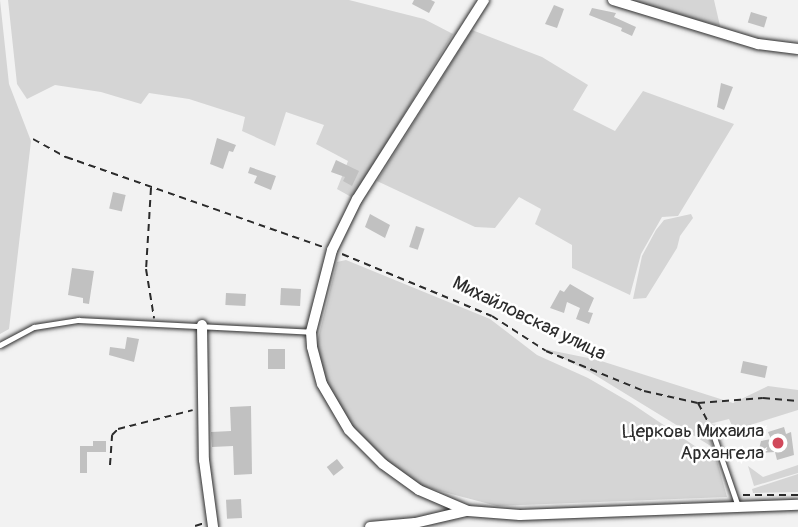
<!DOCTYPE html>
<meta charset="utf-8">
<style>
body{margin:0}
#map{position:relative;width:798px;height:527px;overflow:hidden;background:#f2f2f2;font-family:Pangolin,sans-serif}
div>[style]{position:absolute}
.green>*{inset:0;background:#d5d5d5}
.building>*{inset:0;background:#c1c1c1;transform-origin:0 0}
.path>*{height:2px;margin-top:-1px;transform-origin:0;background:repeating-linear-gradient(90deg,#2b2b2b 0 7px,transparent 0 12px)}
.roads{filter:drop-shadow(0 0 2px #2b2b2b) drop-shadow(0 0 2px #2b2b2b)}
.service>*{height:4.5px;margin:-2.25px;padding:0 2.25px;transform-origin:2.25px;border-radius:2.25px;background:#fff}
.minor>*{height:10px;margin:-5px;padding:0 5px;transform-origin:5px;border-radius:5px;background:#fff}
.dots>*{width:19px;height:19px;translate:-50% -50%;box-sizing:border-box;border:4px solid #fff;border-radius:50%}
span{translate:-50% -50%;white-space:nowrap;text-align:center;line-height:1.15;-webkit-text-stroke:5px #fff;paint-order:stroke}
.street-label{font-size:19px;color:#2b2b2b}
.poi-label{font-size:19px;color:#2b2b2b}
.right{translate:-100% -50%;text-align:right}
</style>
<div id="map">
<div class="green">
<div style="clip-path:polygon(0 0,9px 84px,31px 141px,9px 329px,0 334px)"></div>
<div style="clip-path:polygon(8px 0,349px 0,424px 19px,453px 34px,353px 198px,337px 189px,348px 161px,316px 144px,324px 125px,286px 112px,275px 146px,242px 131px,245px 117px,189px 99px,149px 93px,141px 104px,101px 92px,55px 85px,27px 99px,17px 84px)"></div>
<div style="clip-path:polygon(626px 0,714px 0,720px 26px,668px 12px)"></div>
<div style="clip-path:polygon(472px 30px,542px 57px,588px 85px,573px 110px,615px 131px,643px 91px,734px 124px,678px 216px,662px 217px,641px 254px,630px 295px,572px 268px,572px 245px,535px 224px,541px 209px,519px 197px,495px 228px,475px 227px,377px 181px)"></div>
<div style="clip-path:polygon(691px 214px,693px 218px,680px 236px,677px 248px,646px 298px,633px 299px,642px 256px,656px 230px,664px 220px)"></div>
<div style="clip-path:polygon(346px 260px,490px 319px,537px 355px,588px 378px,631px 403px,717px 461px,727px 497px,497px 506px,421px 486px,387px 461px,352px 426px,327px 384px,316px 347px,337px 262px)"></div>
<div style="clip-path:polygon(544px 349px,598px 360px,733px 403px,768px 386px,798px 390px,798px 410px,734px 430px,729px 419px,705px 425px,714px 448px,590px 372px)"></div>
<div style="clip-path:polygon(798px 465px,798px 473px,754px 486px,748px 466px,763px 477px)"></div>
<div style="clip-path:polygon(798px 474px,798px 492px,753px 493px,752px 489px)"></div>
</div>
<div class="building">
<div style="clip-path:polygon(414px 0,431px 0,435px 2px,429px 13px,412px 4px)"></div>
<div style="clip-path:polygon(554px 5px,564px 9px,557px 28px,545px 24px)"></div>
<div style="clip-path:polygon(592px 8px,616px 13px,614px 17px,636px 27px,632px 36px,621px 31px,622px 28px,589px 15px)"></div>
<div style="left:751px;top:12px;width:17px;height:11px;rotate:17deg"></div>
<div style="clip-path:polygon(721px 83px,733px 87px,724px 110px,717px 107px)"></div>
<div style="clip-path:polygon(217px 138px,236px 145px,233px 152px,229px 151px,223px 169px,210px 164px)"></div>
<div style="clip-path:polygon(336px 160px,359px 171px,352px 186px,343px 181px,345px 177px,331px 172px)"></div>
<div style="clip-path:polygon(250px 167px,276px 176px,271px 190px,254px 183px,257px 176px,248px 173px)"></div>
<div style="left:113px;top:192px;width:13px;height:17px;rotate:13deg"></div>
<div style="clip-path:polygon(370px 214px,390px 225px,385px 238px,365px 227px)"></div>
<div style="left:416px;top:226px;width:9px;height:22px;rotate:18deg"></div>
<div style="clip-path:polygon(72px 268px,94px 271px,89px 304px,83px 303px,83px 298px,68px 295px)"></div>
<div style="clip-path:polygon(570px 284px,594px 298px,588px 312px,593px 313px,589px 324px,576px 319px,580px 308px,567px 302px,564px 313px,550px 308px,560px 290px,564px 292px)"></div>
<div style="left:281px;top:288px;width:20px;height:17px;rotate:3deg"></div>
<div style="left:226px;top:293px;width:20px;height:12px;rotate:3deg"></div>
<div style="clip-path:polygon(127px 337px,139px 339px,134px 362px,109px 355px,110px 347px,125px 349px)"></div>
<div style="left:268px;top:349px;width:17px;height:20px"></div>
<div style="left:743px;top:361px;width:25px;height:12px;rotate:12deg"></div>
<div style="clip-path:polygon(251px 406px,252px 474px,234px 475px,233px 446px,212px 447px,211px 432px,231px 431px,230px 407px)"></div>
<div style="clip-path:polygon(784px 427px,786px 434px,791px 432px,794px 455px,777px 460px,775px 452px,758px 453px,761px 441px,771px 439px,768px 432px)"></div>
<div style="clip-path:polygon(93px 441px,106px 441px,106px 452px,87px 452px,87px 473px,80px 473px,80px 446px,93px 446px)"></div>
<div style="left:337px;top:459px;width:11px;height:13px;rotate:52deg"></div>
<div style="left:241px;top:499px;width:19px;height:15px;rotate:87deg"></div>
</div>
<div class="path">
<div style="left:33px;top:139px;width:38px;rotate:29deg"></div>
<div style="left:66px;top:157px;width:272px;rotate:19.3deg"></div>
<div style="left:151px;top:188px;width:81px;rotate:93.5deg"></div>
<div style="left:146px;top:269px;width:50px;rotate:80.7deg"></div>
<div style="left:342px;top:254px;width:162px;rotate:22.5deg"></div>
<div style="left:492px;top:316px;width:64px;rotate:32.9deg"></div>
<div style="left:546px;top:351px;width:106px;rotate:22.2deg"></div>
<div style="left:644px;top:391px;width:55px;rotate:12.5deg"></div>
<div style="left:698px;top:403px;width:65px;rotate:-4.4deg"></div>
<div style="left:763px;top:398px;width:35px;rotate:5deg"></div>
<div style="left:698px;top:403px;width:26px;rotate:62deg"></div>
<div style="left:110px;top:465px;width:30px;rotate:-86deg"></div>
<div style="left:112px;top:435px;width:8px;rotate:-45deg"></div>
<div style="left:118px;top:429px;width:77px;rotate:-14.2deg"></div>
<div style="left:743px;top:495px;width:55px"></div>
<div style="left:195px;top:526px;width:10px;rotate:-17deg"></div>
</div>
<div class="roads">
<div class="service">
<div style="left:0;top:345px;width:38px;rotate:-28deg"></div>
<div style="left:34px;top:327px;width:45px;rotate:-9deg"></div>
<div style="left:78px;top:320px;width:233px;rotate:2.9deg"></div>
<div style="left:712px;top:430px;width:79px;rotate:70.9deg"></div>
</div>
<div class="minor">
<div style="left:484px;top:0;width:236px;rotate:122.5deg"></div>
<div style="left:357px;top:199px;width:57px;rotate:116.1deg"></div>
<div style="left:332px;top:250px;width:85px;rotate:104.4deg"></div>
<div style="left:311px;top:332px;width:15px;rotate:86deg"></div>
<div style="left:312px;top:347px;width:38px;rotate:75deg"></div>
<div style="left:322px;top:384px;width:53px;rotate:59.6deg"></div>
<div style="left:349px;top:430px;width:48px;rotate:45deg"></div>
<div style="left:383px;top:464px;width:44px;rotate:35.8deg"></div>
<div style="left:419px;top:490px;width:53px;rotate:23.2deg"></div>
<div style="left:468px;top:511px;width:52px;rotate:4.4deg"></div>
<div style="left:520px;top:515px;width:278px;rotate:-2.1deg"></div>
<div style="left:613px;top:0;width:152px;rotate:16.9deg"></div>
<div style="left:758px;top:44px;width:40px;rotate:7.1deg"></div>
<div style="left:202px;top:325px;width:135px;rotate:89.2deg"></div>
<div style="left:204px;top:460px;width:68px;rotate:82.3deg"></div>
<div style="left:370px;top:527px;width:45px;rotate:-5.1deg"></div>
<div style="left:415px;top:523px;width:52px;rotate:-13.2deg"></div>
</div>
</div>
<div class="dots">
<div style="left:778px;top:443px;background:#d1495b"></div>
</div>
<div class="street-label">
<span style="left:529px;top:319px;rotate:26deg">Михайловская улица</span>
</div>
<div class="poi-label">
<span class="right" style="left:764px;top:443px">Церковь Михаила<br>Архангела</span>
</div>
</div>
